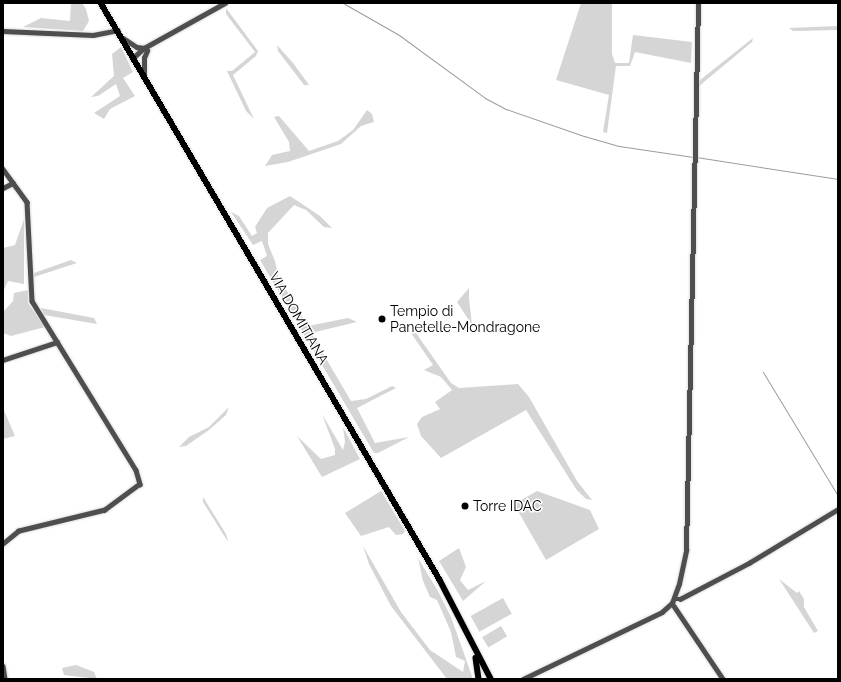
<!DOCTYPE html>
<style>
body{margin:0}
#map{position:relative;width:841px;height:682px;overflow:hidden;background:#fff;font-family:Raleway,sans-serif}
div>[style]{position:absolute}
.green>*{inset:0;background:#d5d5d5;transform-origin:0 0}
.stream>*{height:1px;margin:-0.5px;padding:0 0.5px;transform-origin:0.5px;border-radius:0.5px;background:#9c9c9c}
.roads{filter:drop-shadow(0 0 1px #dbdbdb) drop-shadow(0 0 1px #dbdbdb)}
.minor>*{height:4.5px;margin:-2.25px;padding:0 2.25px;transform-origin:2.25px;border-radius:2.25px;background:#4e4e4e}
.major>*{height:5.5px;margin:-2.75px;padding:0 2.75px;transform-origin:2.75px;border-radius:2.75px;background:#000}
.dots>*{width:11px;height:11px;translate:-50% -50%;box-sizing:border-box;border:2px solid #fff;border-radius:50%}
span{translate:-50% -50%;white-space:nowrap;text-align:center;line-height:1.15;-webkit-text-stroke:3px #fff;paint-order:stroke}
.poi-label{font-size:14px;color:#000}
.left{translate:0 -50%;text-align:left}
.street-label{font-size:14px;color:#000}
.frame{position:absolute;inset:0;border:4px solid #000;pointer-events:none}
</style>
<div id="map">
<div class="green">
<div style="clip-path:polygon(71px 3px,82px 3px,86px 9px,89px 21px,83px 31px,23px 27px,41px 18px,70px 21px)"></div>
<div style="clip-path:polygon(581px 3px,612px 3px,612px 54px,615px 63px,629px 63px,633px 35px,692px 42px,691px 63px,635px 52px,630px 66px,616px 66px,607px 133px,603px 132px,609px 95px,556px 80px)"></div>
<div style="clip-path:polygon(226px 8px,258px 51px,256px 56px,233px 75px,254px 119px,246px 111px,227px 71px,232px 71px,255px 52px,226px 14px)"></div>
<div style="clip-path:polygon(838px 26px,838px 30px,793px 31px,789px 28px)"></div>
<div style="clip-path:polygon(753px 38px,752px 42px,698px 87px,700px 80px)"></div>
<div style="clip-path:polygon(277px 45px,293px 63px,309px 85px,304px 85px,278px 51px)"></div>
<div style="clip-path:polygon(121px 47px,133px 72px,123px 78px,135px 96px,110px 109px,104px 119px,94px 113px,120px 96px,116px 84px,98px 96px,91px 97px,114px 76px,112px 54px)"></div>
<div style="clip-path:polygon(367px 110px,372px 114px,374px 122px,361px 126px,341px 144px,288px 162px,265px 166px,272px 155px,290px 151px,289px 142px,274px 117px,279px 116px,309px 151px,338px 141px,353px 130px)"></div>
<div style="clip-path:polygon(290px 196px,320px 216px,332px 228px,324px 227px,306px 210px,294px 205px,268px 233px,268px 244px,275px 261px,278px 276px,308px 326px,348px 318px,357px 322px,311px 333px,351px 401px,366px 399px,392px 386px,396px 388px,357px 408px,375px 443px,409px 437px,378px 453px,374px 453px,260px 260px,267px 256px,262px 241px,253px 245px,231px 212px,239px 216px,252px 236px,257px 233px,255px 227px,267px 208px)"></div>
<div style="clip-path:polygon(24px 219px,24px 284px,8px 281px,3px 292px,3px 248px,15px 245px)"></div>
<div style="clip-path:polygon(71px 260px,77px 263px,34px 277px,34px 273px)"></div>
<div style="clip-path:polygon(469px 288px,469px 298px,472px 325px,457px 302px)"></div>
<div style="clip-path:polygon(28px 290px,28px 303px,45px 327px,11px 336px,3px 333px,3px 312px,13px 301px,14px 293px)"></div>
<div style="clip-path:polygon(41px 308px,94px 318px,97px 324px,44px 315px)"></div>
<div style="clip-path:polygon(411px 333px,416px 333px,451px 383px,459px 388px,518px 384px,529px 397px,577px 481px,592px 500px,586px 499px,576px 489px,526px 410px,441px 458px,421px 436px,417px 424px,422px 417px,440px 409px,435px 402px,452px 390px,441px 377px,424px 370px,433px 365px)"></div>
<div style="clip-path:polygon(229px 407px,226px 415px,209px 430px,186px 446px,179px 447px,189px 437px,209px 427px)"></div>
<div style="clip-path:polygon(3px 408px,15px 436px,3px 439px)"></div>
<div style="clip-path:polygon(322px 414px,343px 450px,345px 442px,343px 427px,360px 459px,322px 477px,297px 436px,321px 459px,335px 455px,335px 449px)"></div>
<div style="clip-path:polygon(381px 491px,405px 531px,403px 534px,396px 535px,389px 527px,361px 536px,345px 513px)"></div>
<div style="clip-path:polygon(537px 491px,590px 510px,599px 529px,546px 560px,514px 504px)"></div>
<div style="clip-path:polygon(203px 497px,226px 534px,228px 542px,203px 502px)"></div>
<div style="clip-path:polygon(363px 546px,401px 612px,430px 650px,463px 672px,465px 661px,456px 657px,451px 632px,437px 600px,430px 597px,423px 581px,418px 558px,438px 591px,451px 617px,473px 679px,447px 679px,391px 606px,369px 564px)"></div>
<div style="clip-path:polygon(459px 548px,466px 567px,460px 580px,468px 590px,486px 581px,463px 601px,439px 561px)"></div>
<div style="clip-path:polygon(779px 579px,797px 593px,799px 591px,804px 599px,804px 607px,818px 631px,814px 633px)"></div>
<div style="left:503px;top:598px;width:18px;height:37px;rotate:61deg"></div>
<div style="left:501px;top:626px;width:12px;height:22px;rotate:59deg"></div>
<div style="clip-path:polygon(76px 665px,94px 672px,97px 679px,64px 675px,62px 668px)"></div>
</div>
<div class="stream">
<div style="left:343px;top:3px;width:64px;rotate:29.7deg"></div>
<div style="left:399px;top:35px;width:107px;rotate:36.2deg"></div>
<div style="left:485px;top:98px;width:24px;rotate:28deg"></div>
<div style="left:506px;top:109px;width:83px;rotate:19.1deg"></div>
<div style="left:584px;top:136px;width:36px;rotate:16deg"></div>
<div style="left:619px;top:146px;width:75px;rotate:8.5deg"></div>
<div style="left:696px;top:157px;width:144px;rotate:8.8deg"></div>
<div style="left:763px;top:372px;width:145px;rotate:58.8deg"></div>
</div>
<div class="roads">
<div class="minor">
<div style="left:3px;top:31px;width:90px;rotate:2.5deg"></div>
<div style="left:93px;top:35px;width:25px;rotate:-11deg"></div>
<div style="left:123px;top:38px;width:17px;rotate:33deg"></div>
<div style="left:137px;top:47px;width:7px;rotate:8deg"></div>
<div style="left:134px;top:57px;width:13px;rotate:-42deg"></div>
<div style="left:144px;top:48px;width:93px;rotate:-29.1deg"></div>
<div style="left:144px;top:74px;width:16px;rotate:-90deg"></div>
<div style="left:144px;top:58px;width:8px;rotate:-67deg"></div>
<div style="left:3px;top:169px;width:41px;rotate:54deg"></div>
<div style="left:27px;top:202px;width:99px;rotate:87.1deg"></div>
<div style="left:32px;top:301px;width:198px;rotate:58.4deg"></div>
<div style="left:136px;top:470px;width:15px;rotate:74deg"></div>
<div style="left:140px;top:484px;width:44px;rotate:143.4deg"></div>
<div style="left:105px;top:510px;width:89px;rotate:166.3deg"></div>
<div style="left:19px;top:531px;width:21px;rotate:141deg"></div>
<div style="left:3px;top:188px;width:11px;rotate:-27deg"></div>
<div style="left:3px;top:360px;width:57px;rotate:-18.4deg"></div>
<div style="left:675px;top:599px;width:5px"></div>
<div style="left:680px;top:599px;width:78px;rotate:-27.6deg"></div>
<div style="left:749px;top:563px;width:104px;rotate:-31.2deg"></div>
<div style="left:672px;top:603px;width:92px;rotate:56.1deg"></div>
<div style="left:3px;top:666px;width:13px;rotate:81deg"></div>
<div style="left:523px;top:679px;width:154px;rotate:-25.7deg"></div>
<div style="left:662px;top:612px;width:13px;rotate:-42deg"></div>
<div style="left:672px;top:603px;width:20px;rotate:-70deg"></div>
<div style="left:679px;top:584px;width:35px;rotate:-78deg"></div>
<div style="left:686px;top:550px;width:547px;rotate:-88.74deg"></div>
</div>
<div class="major">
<div style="left:101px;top:3px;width:669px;rotate:59.56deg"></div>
<div style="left:440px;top:580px;width:111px;rotate:62.7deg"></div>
<div style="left:476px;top:658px;width:21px;rotate:82deg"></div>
</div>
</div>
<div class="dots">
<div style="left:382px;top:319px;background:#000"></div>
<div style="left:465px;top:506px;background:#000"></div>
</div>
<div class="poi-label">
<span class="left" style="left:390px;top:319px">Tempio di<br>Panetelle-Mondragone</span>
<span class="left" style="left:473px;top:506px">Torre IDAC</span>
</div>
<div class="street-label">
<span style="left:299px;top:318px;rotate:60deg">VIA DOMITIANA</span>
</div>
<div class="frame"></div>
</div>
